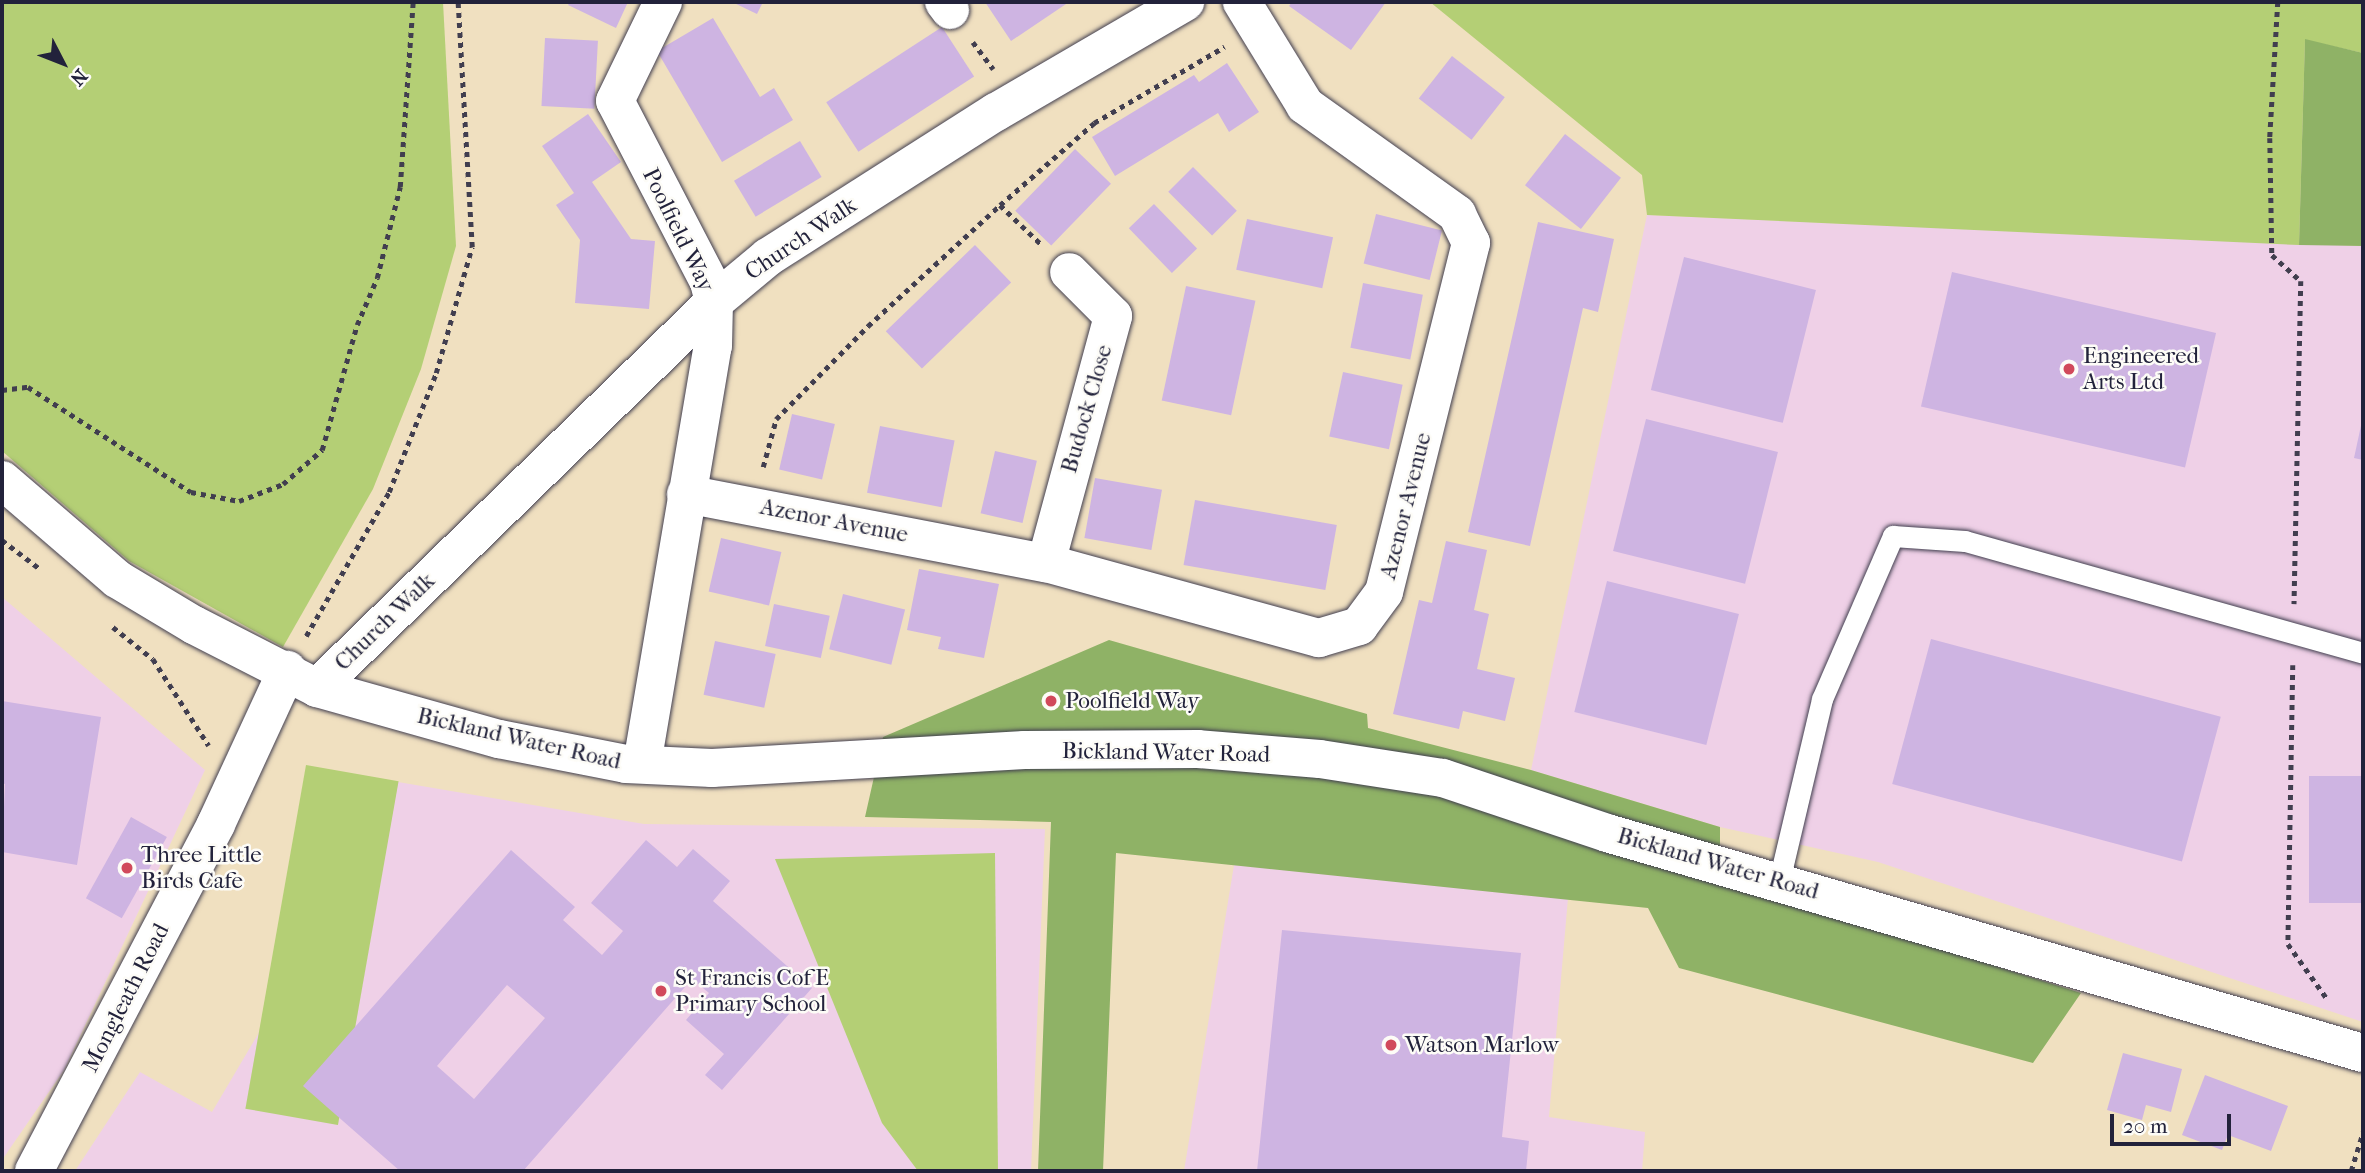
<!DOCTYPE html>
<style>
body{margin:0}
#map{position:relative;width:2365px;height:1173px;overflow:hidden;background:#f0e0c0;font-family:"IM FELL French Canon",serif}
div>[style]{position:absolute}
.built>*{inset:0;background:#efd0e7}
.green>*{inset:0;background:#b4cf75;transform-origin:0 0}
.forest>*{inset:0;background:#8fb266}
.building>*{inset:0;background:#ceb4e2;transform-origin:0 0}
.path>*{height:4.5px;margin-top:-2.25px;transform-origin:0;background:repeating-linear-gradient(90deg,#413e4f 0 5px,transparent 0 10px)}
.roads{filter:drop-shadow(0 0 2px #413e4f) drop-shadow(0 0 2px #413e4f)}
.lane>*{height:21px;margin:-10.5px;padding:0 10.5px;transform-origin:10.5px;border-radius:10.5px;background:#fff}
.street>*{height:38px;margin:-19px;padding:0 19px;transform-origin:19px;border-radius:19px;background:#fff}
.secondary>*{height:38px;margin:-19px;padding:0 19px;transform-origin:19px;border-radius:19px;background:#fff}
.dots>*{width:19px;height:19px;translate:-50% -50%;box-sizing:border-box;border:4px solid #fdfcf7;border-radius:50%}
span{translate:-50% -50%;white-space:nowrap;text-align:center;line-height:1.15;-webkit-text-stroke:5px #fdfcf7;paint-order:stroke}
.street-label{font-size:23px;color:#22223b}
.poi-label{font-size:23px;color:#22223b}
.left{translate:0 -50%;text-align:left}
.frame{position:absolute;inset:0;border:4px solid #22223b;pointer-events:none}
.north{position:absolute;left:28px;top:28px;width:70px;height:70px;-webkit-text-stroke:5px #fdfcf7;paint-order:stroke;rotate:132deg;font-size:19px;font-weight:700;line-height:28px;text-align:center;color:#22223b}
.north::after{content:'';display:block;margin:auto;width:24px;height:32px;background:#22223b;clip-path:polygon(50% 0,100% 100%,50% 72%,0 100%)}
.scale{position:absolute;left:2110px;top:1114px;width:121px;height:32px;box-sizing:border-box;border:4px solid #22223b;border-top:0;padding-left:9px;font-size:21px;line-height:24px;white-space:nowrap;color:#22223b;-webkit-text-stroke:5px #fdfcf7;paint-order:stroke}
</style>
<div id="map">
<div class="built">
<div style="clip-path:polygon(1647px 215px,2363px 246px,2363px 1022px,1878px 862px,1720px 827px,1531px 770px)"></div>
<div style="clip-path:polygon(2px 597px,205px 770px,64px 1070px,2px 1160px)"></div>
<div style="clip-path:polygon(398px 782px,644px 824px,1045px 829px,1031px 1171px,75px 1171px,140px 1072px,212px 1112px,332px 909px)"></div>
<div style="clip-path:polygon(1234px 865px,1568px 898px,1549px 1117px,1645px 1132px,1642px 1171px,1184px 1171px)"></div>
</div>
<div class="green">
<div style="clip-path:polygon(2px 2px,443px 2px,456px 246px,421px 369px,373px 489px,283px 647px,129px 561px,2px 451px)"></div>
<div style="clip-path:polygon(1430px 2px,2363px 2px,2363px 53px,2305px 40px,2299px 245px,1647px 215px,1642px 175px)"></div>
<div style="left:306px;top:765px;width:94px;height:349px;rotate:10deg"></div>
<div style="clip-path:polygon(995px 853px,998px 1171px,918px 1171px,882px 1123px,775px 859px)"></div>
</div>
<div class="forest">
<div style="clip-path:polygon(2305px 39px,2363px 53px,2363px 246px,2299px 245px)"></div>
<div style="clip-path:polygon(1109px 640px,1367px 714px,1368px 728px,1531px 770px,1720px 827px,1720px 879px,2081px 993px,2033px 1063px,1679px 968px,1648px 908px,1116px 853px,1103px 1171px,1038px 1171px,1051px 822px,865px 817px,883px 737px)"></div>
</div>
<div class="building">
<div style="clip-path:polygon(570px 2px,628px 2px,616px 28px,568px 5px)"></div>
<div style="clip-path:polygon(732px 2px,763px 2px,757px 14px)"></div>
<div style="clip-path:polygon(985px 2px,1069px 2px,1011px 41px)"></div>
<div style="clip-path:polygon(1292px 2px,1386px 2px,1351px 50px,1289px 6px)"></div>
<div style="clip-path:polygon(713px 18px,760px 97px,774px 88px,793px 120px,722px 162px,657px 51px)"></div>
<div style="left:942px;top:27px;width:59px;height:138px;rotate:57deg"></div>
<div style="left:545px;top:38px;width:53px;height:68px;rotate:3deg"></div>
<div style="left:1452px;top:56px;width:67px;height:54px;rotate:38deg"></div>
<div style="clip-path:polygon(1227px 63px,1259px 112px,1229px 132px,1218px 113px,1115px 176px,1092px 137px,1194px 75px,1199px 82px)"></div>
<div style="clip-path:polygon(588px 114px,621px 162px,592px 182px,631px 239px,655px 241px,649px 309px,575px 303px,580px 240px,556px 205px,574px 193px,542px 146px)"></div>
<div style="left:1565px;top:134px;width:71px;height:65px;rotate:38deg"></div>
<div style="left:800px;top:141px;width:42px;height:77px;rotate:59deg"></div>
<div style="left:1075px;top:149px;width:50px;height:86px;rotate:44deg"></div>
<div style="left:1193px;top:167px;width:62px;height:35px;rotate:45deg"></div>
<div style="left:1154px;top:204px;width:62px;height:35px;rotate:46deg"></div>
<div style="left:1376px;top:214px;width:68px;height:51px;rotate:14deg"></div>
<div style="left:1247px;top:219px;width:88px;height:52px;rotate:12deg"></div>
<div style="clip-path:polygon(1538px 222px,1614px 239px,1598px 312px,1583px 308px,1530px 546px,1468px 532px)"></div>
<div style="left:975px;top:245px;width:52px;height:124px;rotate:46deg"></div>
<div style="left:1684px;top:257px;width:136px;height:137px;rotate:14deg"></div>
<div style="left:1952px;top:272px;width:271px;height:138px;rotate:13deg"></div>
<div style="left:1363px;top:283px;width:61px;height:66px;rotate:11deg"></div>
<div style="left:1186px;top:286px;width:71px;height:117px;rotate:12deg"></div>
<div style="left:1343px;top:372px;width:61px;height:66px;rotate:12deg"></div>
<div style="left:792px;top:414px;width:44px;height:57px;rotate:13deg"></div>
<div style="left:1646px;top:419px;width:136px;height:136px;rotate:14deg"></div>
<div style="clip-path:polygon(2362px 421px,2363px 421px,2363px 460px,2354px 458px)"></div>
<div style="left:880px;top:426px;width:76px;height:68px;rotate:11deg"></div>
<div style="left:995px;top:451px;width:43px;height:64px;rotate:13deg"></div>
<div style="left:1095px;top:478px;width:68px;height:61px;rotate:10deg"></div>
<div style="left:1195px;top:500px;width:144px;height:66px;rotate:10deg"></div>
<div style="left:721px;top:538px;width:62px;height:55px;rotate:13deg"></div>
<div style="clip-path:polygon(1446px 541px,1487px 550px,1474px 610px,1489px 614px,1477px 669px,1515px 678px,1505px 721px,1463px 711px,1459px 729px,1393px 714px,1419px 600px,1432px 603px)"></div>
<div style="clip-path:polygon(919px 569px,999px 584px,984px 658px,938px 649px,941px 637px,907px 630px)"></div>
<div style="left:1607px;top:581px;width:136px;height:135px;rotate:14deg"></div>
<div style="left:843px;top:594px;width:64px;height:57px;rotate:14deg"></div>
<div style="left:774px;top:604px;width:57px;height:43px;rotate:12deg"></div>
<div style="left:1931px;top:639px;width:300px;height:150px;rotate:15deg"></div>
<div style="left:715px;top:641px;width:62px;height:55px;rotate:12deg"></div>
<div style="clip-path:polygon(2px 701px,101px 717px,77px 865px,2px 852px,5px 784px,2px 783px)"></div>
<div style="left:2309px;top:776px;width:54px;height:127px"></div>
<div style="left:131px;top:817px;width:41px;height:93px;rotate:29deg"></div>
<div style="clip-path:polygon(evenodd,646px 840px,677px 867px,693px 849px,730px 881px,713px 901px,812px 988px,722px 1090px,705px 1075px,724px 1054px,686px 1020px,709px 993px,692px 979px,523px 1171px,400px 1171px,303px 1086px,511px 850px,575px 907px,563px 920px,602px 955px,623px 931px,591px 903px,646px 840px,507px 985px,545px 1018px,474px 1099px,437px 1066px,507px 985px)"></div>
<div style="clip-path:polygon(1282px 930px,1521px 953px,1502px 1137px,1529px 1141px,1526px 1171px,1257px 1171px)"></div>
<div style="clip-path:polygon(2123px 1053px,2182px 1069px,2171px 1112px,2146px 1105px,2142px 1120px,2107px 1110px)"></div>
<div style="clip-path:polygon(2205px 1075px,2288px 1106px,2271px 1151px,2228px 1135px,2222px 1150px,2182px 1135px)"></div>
</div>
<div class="path">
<div style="left:2278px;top:2px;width:136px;rotate:93.4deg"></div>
<div style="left:2270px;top:138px;width:117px;rotate:89deg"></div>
<div style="left:2272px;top:255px;width:39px;rotate:42deg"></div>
<div style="left:2301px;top:281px;width:323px;rotate:91.2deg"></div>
<div style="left:973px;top:42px;width:34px;rotate:53deg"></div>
<div style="left:1000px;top:205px;width:57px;rotate:43.6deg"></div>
<div style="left:2px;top:390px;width:26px;rotate:-7deg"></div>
<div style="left:28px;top:387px;width:194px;rotate:32.8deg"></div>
<div style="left:191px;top:492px;width:49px;rotate:10.6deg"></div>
<div style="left:239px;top:501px;width:47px;rotate:-21.1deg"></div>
<div style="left:283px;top:484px;width:52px;rotate:-41.1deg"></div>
<div style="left:322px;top:450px;width:130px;rotate:-74.4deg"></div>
<div style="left:357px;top:325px;width:51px;rotate:-66.9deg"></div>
<div style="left:377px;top:278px;width:94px;rotate:-75.8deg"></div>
<div style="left:400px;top:187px;width:185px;rotate:-86deg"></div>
<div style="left:763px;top:467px;width:50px;rotate:-74.8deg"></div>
<div style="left:776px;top:419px;width:131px;rotate:-45.3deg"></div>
<div style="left:868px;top:326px;width:179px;rotate:-42.5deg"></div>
<div style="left:1000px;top:205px;width:125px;rotate:-41.1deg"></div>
<div style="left:1094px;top:123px;width:151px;rotate:-30.3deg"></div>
<div style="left:2px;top:540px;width:48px;rotate:37.3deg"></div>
<div style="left:113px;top:627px;width:51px;rotate:38.7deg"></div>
<div style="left:153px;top:659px;width:103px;rotate:57.2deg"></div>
<div style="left:306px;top:636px;width:166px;rotate:-60deg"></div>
<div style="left:389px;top:492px;width:128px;rotate:-68.4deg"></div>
<div style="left:436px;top:373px;width:131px;rotate:-74.1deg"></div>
<div style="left:472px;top:247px;width:245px;rotate:-93.3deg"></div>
<div style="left:2293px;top:665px;width:279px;rotate:91deg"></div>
<div style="left:2288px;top:944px;width:69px;rotate:54.5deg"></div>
<div style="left:2351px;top:1171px;width:41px;rotate:-72.9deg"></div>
</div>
<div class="roads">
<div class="lane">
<div style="left:1779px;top:881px;width:187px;rotate:-76.7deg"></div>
<div style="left:1822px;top:699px;width:178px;rotate:-66.5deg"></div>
<div style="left:1893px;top:536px;width:72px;rotate:4deg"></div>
<div style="left:1965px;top:541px;width:413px;rotate:15.7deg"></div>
</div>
<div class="street">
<div style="left:944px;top:2px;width:10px;rotate:53deg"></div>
<div style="left:686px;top:494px;width:367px;rotate:10.9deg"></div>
<div style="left:1046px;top:563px;width:283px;rotate:15.4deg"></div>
<div style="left:1319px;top:638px;width:42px;rotate:-16.7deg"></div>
<div style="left:1359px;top:626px;width:42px;rotate:-53.7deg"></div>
<div style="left:1384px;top:592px;width:360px;rotate:-76deg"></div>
<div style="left:1471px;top:243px;width:32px;rotate:-116deg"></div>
<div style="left:1457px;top:214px;width:187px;rotate:-144.4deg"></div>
<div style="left:1305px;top:105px;width:121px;rotate:-121.5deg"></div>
<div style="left:1046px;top:563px;width:256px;rotate:-74.8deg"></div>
<div style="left:1113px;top:316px;width:62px;rotate:-135deg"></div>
<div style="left:317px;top:688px;width:554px;rotate:-44.2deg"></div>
<div style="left:714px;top:302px;width:70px;rotate:-39.8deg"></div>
<div style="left:768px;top:257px;width:270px;rotate:-32.5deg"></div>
<div style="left:996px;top:112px;width:219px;rotate:-30.2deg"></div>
<div style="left:642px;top:764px;width:424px;rotate:-80.4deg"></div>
<div style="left:713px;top:346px;width:44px;rotate:-88.7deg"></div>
<div style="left:714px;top:302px;width:21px;rotate:-104deg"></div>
<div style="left:709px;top:282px;width:204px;rotate:-117.4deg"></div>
<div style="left:615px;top:101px;width:110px;rotate:-64.1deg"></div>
<div style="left:34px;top:1171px;width:392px;rotate:-62.3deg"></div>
<div style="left:216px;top:824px;width:170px;rotate:-65.2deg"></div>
</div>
<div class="secondary">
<div style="left:2px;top:480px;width:152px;rotate:40.7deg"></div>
<div style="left:117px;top:579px;width:90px;rotate:30.9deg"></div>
<div style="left:194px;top:625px;width:138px;rotate:27.1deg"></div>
<div style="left:317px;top:688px;width:189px;rotate:15.7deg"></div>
<div style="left:499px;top:739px;width:129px;rotate:11.1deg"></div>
<div style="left:626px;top:764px;width:86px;rotate:2.7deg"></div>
<div style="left:712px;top:768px;width:313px;rotate:-3.3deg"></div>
<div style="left:1024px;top:750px;width:174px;rotate:-0.3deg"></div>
<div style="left:1198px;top:749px;width:122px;rotate:4.7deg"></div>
<div style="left:1320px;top:759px;width:124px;rotate:8.8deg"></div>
<div style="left:1443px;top:778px;width:173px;rotate:18.5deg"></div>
<div style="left:1607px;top:833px;width:787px;rotate:16.23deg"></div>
</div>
</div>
<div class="dots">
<div style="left:2069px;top:369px;background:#d1495b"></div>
<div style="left:1051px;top:701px;background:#d1495b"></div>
<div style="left:127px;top:868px;background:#d1495b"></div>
<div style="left:661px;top:991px;background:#d1495b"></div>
<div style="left:1391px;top:1045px;background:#d1495b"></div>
</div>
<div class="street-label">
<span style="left:678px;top:230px;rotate:64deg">Poolfield Way</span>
<span style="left:801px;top:239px;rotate:-34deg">Church Walk</span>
<span style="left:1087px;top:409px;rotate:-74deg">Budock Close</span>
<span style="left:1406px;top:506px;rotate:-76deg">Azenor Avenue</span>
<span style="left:834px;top:521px;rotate:11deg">Azenor Avenue</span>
<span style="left:385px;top:622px;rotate:-44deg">Church Walk</span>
<span style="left:519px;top:739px;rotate:13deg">Bickland Water Road</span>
<span style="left:1166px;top:753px;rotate:1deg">Bickland Water Road</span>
<span style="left:1718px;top:864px;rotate:16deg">Bickland Water Road</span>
<span style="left:126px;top:998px;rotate:-63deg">Mongleath Road</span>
</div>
<div class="poi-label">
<span class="left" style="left:2083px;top:369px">Engineered<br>Arts Ltd</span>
<span class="left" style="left:1065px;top:701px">Poolfield Way</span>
<span class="left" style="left:141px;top:868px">Three Little<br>Birds Cafe</span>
<span class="left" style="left:675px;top:991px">St Francis CofE<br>Primary School</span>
<span class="left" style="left:1405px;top:1045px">Watson Marlow</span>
</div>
<div class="frame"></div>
<div class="north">N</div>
<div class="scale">20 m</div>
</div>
